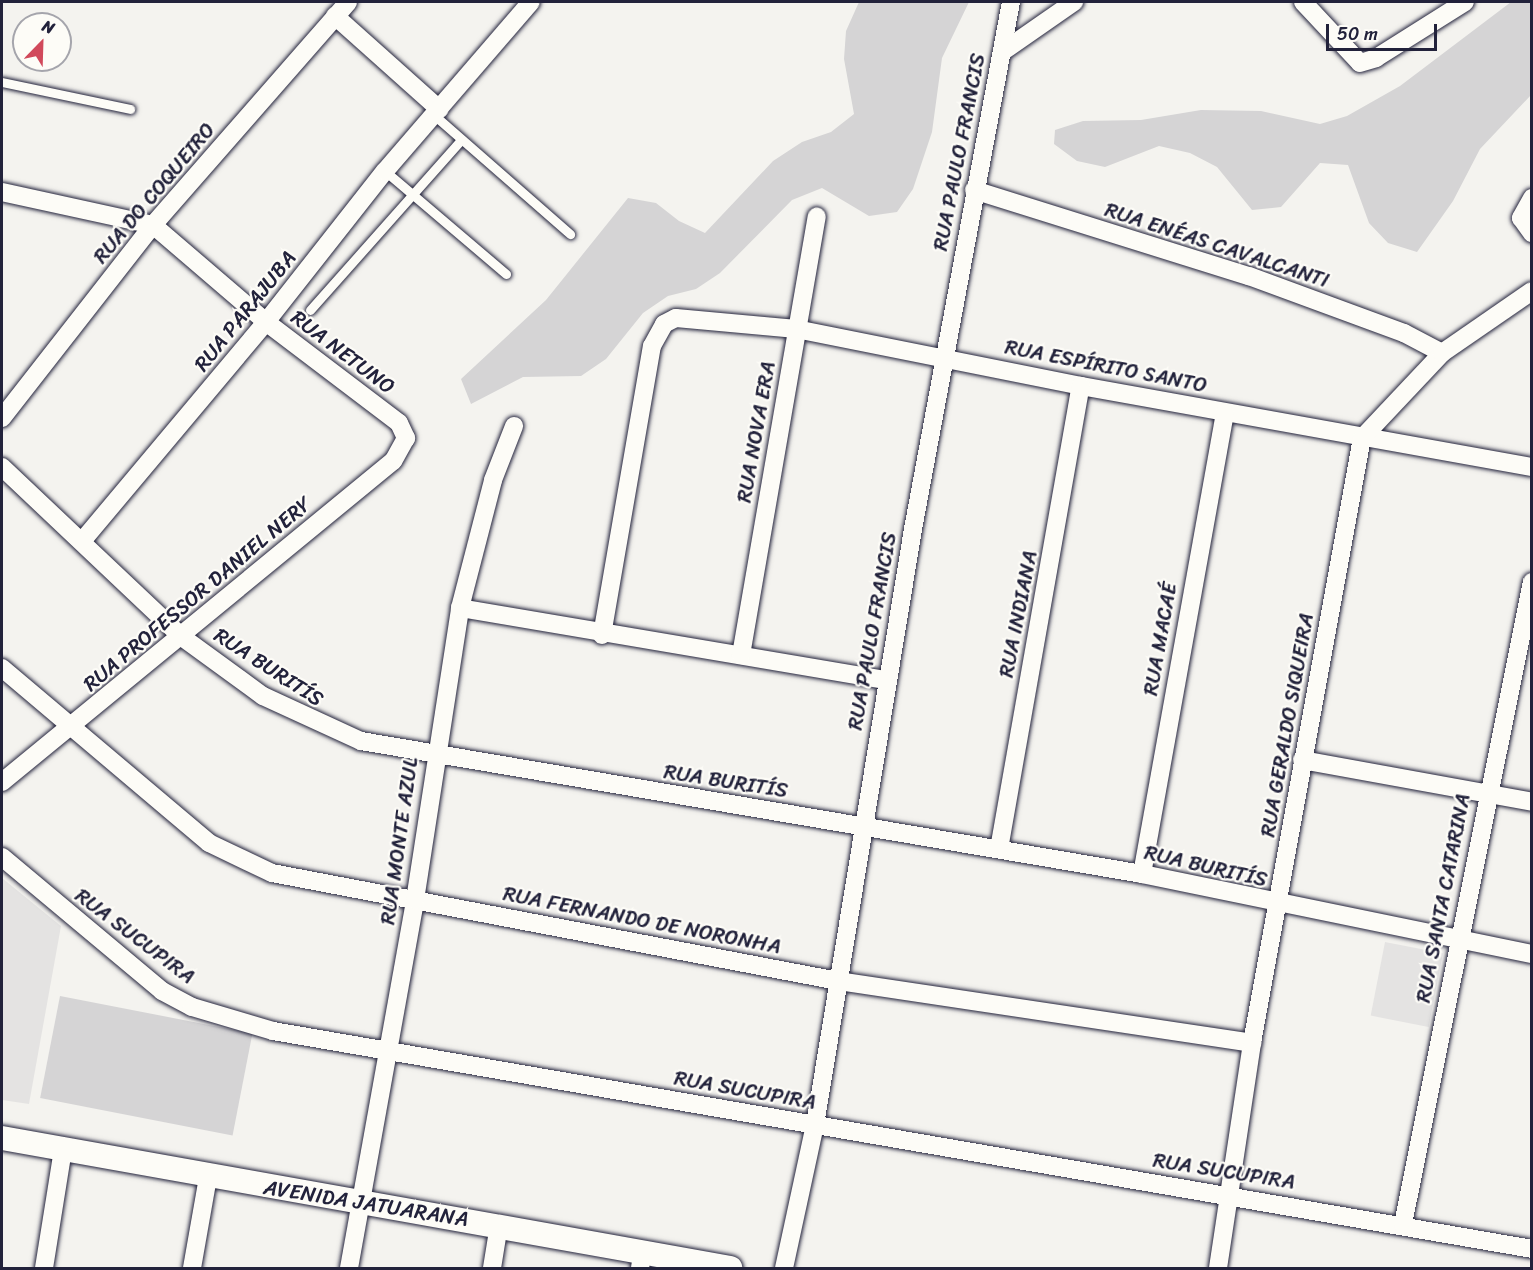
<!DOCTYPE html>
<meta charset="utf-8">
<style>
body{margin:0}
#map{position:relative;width:1533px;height:1270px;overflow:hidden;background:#f4f3ef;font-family:Sriracha,sans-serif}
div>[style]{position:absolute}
.built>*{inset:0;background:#e4e3e2;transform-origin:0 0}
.green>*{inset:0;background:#d5d4d5;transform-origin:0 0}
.roads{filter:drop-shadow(0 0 2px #22223b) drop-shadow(0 0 2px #22223b)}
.lane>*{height:9px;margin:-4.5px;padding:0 4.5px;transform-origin:4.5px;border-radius:4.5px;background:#fdfcf7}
.street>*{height:18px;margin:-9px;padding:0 9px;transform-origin:9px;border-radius:9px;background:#fdfcf7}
.secondary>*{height:24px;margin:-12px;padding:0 12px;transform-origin:12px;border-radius:12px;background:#fdfcf7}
span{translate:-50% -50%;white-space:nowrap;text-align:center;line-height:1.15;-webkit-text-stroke:4.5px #fdfcf7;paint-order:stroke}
.street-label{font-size:21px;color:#22223b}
.frame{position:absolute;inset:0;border:3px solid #22223b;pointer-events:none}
.north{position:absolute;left:12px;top:12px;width:60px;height:60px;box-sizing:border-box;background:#fdfcf7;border:2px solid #a5a5ac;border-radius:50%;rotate:23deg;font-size:16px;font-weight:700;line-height:24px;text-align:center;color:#22223b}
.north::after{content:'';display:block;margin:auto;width:21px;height:27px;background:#d1495b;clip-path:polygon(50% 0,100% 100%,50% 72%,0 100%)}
.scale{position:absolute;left:1326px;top:24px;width:111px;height:27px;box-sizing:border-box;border:3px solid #22223b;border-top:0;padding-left:8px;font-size:18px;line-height:21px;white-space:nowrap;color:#22223b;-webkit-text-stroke:4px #fdfcf7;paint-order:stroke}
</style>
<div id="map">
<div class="built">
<div style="clip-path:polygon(2px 878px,61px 926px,29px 1104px,2px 1100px)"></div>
<div style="left:1385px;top:942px;width:59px;height:75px;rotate:11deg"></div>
</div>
<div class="green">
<div style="clip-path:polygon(859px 2px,969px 2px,942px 58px,932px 132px,913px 189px,897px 212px,869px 216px,822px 188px,792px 200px,720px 273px,696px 289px,668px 296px,643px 313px,606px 359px,581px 376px,523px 377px,471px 404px,461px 379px,546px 300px,628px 198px,656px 203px,679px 221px,705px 233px,773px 161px,802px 142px,831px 132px,854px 114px,844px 59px,846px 31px)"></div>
<div style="clip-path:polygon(1511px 2px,1531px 2px,1531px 95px,1480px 149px,1453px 201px,1417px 252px,1388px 243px,1369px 223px,1348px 165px,1320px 163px,1281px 207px,1252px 210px,1217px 167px,1190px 153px,1159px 146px,1105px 167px,1077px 161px,1054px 144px,1055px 130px,1083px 121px,1141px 120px,1201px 110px,1261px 111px,1320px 124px,1347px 116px,1400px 86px)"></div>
<div style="left:60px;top:996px;width:196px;height:104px;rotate:11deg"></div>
</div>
<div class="roads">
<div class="lane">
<div style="left:2px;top:82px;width:131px;rotate:11.9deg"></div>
<div style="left:434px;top:115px;width:181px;rotate:41.2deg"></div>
<div style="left:385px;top:171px;width:159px;rotate:40.4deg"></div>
<div style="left:310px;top:310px;width:227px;rotate:-48.4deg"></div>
</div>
<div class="street">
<div style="left:1303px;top:2px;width:83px;rotate:46.9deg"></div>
<div style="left:1360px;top:63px;width:17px;rotate:-17deg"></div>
<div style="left:1376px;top:58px;width:105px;rotate:-32.2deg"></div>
<div style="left:335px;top:16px;width:140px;rotate:41.8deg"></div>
<div style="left:1002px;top:52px;width:88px;rotate:-34.8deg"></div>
<div style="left:974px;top:190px;width:288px;rotate:17.4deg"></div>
<div style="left:1249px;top:276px;width:165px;rotate:20.2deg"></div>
<div style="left:1404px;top:333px;width:43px;rotate:27.8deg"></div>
<div style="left:2px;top:192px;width:155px;rotate:12.3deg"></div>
<div style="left:153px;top:225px;width:149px;rotate:40.6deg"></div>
<div style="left:266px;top:322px;width:167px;rotate:37.2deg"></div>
<div style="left:399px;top:423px;width:17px;rotate:65deg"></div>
<div style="left:406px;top:438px;width:26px;rotate:119deg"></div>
<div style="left:393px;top:461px;width:506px;rotate:140.61deg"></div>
<div style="left:1532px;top:198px;width:23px;rotate:119deg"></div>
<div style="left:1521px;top:218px;width:19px;rotate:54deg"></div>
<div style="left:2px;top:418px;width:245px;rotate:-52deg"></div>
<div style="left:153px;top:225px;width:296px;rotate:-48.8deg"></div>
<div style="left:2px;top:467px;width:248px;rotate:43.4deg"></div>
<div style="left:182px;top:637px;width:100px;rotate:36.1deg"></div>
<div style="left:263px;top:696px;width:108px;rotate:24.7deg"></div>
<div style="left:361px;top:741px;width:792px;rotate:9.66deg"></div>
<div style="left:1142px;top:874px;width:398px;rotate:11.6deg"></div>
<div style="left:83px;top:540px;width:285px;rotate:-50deg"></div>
<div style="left:266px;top:322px;width:192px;rotate:-51.8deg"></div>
<div style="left:385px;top:171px;width:223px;rotate:-49.2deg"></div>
<div style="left:460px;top:608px;width:432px;rotate:9.6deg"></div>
<div style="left:602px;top:635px;width:293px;rotate:-80.2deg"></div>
<div style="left:652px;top:346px;width:25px;rotate:-61deg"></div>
<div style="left:664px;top:324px;width:13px;rotate:-27deg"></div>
<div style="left:676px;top:318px;width:121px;rotate:5.2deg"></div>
<div style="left:796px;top:329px;width:291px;rotate:11.3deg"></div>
<div style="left:1081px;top:386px;width:458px;rotate:10.2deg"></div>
<div style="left:741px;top:655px;width:445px;rotate:-80.2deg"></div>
<div style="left:2px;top:668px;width:271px;rotate:40.2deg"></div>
<div style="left:209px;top:843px;width:70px;rotate:25.5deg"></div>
<div style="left:272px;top:873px;width:576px;rotate:10.8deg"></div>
<div style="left:838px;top:981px;width:419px;rotate:8.5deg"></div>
<div style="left:1302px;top:760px;width:234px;rotate:10.3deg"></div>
<div style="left:999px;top:849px;width:470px;rotate:-80deg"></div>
<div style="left:2px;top:857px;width:209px;rotate:39.9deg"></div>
<div style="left:162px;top:991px;width:34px;rotate:28deg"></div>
<div style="left:192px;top:1007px;width:84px;rotate:16.5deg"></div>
<div style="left:273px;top:1031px;width:1278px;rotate:9.82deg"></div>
<div style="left:1142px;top:874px;width:468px;rotate:-79.8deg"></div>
<div style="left:1403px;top:1224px;width:655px;rotate:-78.64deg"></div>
<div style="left:44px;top:1268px;width:121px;rotate:-80.9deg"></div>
<div style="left:192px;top:1268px;width:92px;rotate:-80deg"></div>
<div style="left:349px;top:1268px;width:374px;rotate:-79.8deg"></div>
<div style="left:415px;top:900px;width:295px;rotate:-81.2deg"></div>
<div style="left:460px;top:608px;width:132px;rotate:-75.5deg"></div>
<div style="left:493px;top:480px;width:58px;rotate:-68.7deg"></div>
<div style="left:492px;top:1268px;width:44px;rotate:-80.8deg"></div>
<div style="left:640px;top:1268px;width:18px;rotate:-81deg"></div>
<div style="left:784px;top:1268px;width:146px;rotate:-77.8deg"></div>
<div style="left:815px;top:1125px;width:604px;rotate:-80.66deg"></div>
<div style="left:913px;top:529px;width:536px;rotate:-79.47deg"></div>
<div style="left:1218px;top:1268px;width:228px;rotate:-81.4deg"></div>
<div style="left:1252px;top:1043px;width:615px;rotate:-79.7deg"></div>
<div style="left:1362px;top:438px;width:117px;rotate:-46.7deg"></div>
<div style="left:1442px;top:353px;width:109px;rotate:-34.6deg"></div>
</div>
<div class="secondary">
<div style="left:2px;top:1138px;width:740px;rotate:10.12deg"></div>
</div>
</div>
<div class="street-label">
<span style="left:959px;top:152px;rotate:-79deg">RUA PAULO FRANCIS</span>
<span style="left:154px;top:193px;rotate:-50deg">RUA DO COQUEIRO</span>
<span style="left:1217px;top:245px;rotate:18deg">RUA ENÉAS CAVALCANTI</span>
<span style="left:245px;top:311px;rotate:-51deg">RUA PARAJUBA</span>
<span style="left:343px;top:352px;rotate:37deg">RUA NETUNO</span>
<span style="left:1106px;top:366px;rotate:11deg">RUA ESPÍRITO SANTO</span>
<span style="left:756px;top:432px;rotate:-80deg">RUA NOVA ERA</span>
<span style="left:197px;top:594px;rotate:-40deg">RUA PROFESSOR DANIEL NERY</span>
<span style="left:1018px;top:614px;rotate:-79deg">RUA INDIANA</span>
<span style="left:872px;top:631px;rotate:-80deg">RUA PAULO FRANCIS</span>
<span style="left:1160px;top:639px;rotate:-80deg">RUA MACAÉ</span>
<span style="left:269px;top:667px;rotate:33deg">RUA BURITÍS</span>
<span style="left:1287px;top:725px;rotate:-80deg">RUA GERALDO SIQUEIRA</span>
<span style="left:726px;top:781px;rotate:9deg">RUA BURITÍS</span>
<span style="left:399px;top:841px;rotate:-82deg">RUA MONTE AZUL</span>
<span style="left:1206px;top:866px;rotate:13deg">RUA BURITÍS</span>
<span style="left:1443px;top:898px;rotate:-79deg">RUA SANTA CATARINA</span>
<span style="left:642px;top:920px;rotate:11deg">RUA FERNANDO DE NORONHA</span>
<span style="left:135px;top:936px;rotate:37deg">RUA SUCUPIRA</span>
<span style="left:745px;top:1090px;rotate:10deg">RUA SUCUPIRA</span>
<span style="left:1224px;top:1171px;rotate:9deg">RUA SUCUPIRA</span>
<span style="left:366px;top:1203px;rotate:9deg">AVENIDA JATUARANA</span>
</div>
<div class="frame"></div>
<div class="north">N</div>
<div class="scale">50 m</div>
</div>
